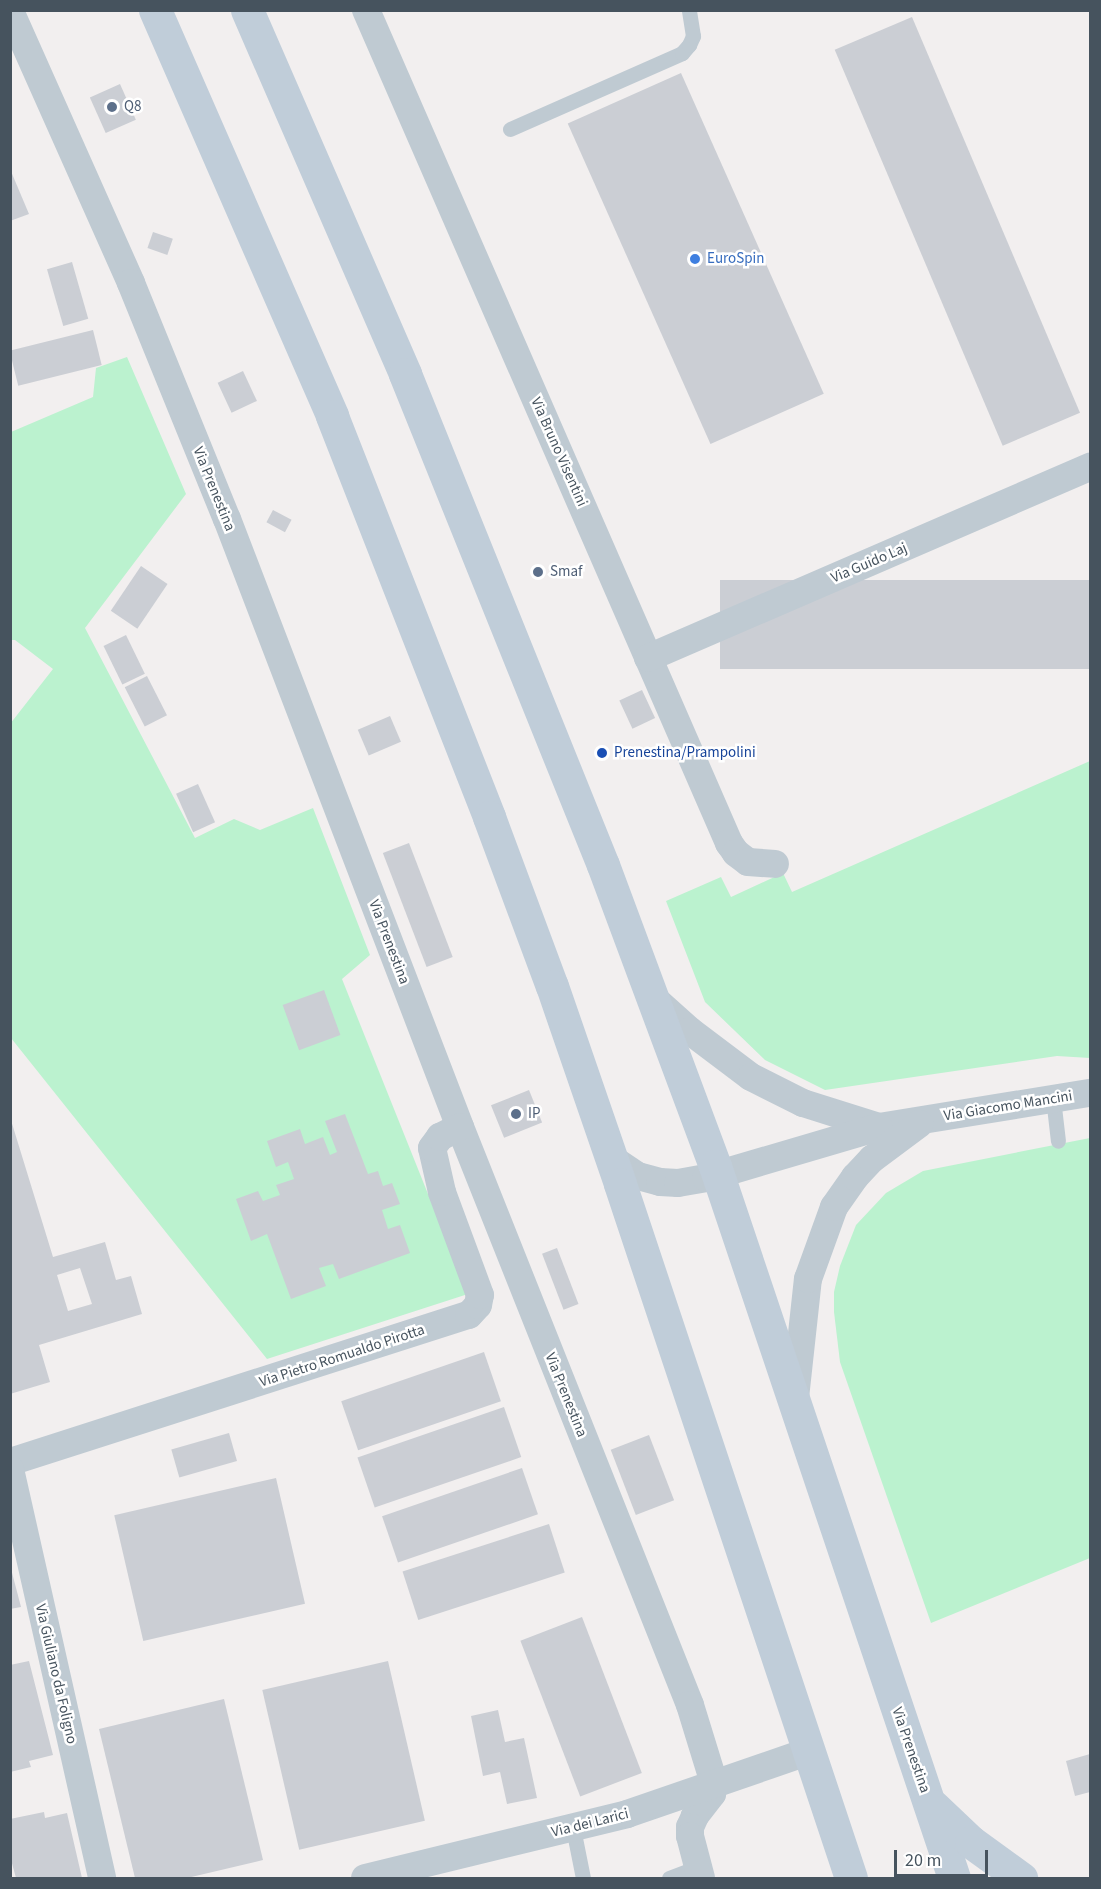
<!DOCTYPE html>
<style>
body{margin:0}
#map{position:relative;width:1101px;height:1889px;overflow:hidden;background:#f2efef;font-family:"Source Sans 3",sans-serif}
div>[style]{position:absolute}
.green>*{inset:0;background:#bbf2cf}
.building>*{inset:0;background:#cbced4;transform-origin:0 0}
.service>*{height:15px;margin:-7.5px;padding:0 7.5px;transform-origin:7.5px;border-radius:7.5px;background:#bfcad2}
.minor>*{height:28px;margin:-14px;padding:0 14px;transform-origin:14px;border-radius:14px;background:#bfcad2}
.secondary>*{height:33px;margin:-16.5px;padding:0 16.5px;transform-origin:16.5px;border-radius:16.5px;background:#c0cdd9}
.dots>*{width:16px;height:16px;translate:-50% -50%;box-sizing:border-box;border:3px solid #fff;border-radius:50%}
span{translate:-50% -50%;white-space:nowrap;text-align:center;line-height:1.15;-webkit-text-stroke:5px #fff;paint-order:stroke}
.service-label{font-size:15px;color:#4e5e75}
.left{translate:0 -50%;text-align:left}
.shop-label{font-size:15px;color:#366cbe}
.street-label{font-size:15px;color:#46535e}
.transit-label{font-size:15px;color:#164399}
.frame{position:absolute;inset:0;border:12px solid #46535e;pointer-events:none}
.scale{position:absolute;left:894px;top:1850px;width:94px;height:27px;box-sizing:border-box;border:3px solid #46535e;border-top:0;padding-left:8px;font-size:18px;line-height:21px;white-space:nowrap;color:#46535e;-webkit-text-stroke:4px #fff;paint-order:stroke}
</style>
<div id="map">
<div class="green">
<div style="clip-path:polygon(127px 357px,186px 494px,85px 628px,195px 838px,234px 819px,260px 830px,313px 808px,370px 955px,342px 979px,468px 1294px,267px 1359px,11px 1038px,10px 724px,53px 669px,15px 640px,11px 640px,11px 432px,93px 397px,96px 368px)"></div>
<div style="clip-path:polygon(1090px 761px,1090px 1058px,1057px 1056px,825px 1090px,765px 1060px,705px 1002px,666px 901px,721px 877px,731px 897px,783px 873px,792px 892px)"></div>
<div style="clip-path:polygon(1090px 1138px,1090px 1558px,931px 1623px,840px 1362px,834px 1312px,834px 1292px,840px 1266px,856px 1225px,886px 1193px,923px 1171px)"></div>
</div>
<div class="building">
<div style="left:912px;top:17px;width:430px;height:84px;rotate:67deg"></div>
<div style="left:681px;top:73px;width:351px;height:124px;rotate:66deg"></div>
<div style="left:120px;top:84px;width:39px;height:33px;rotate:66deg"></div>
<div style="clip-path:polygon(10px 169px,29px 214px,10px 221px)"></div>
<div style="left:153px;top:232px;width:21px;height:17px;rotate:19deg"></div>
<div style="left:72px;top:262px;width:59px;height:26px;rotate:74deg"></div>
<div style="left:93px;top:330px;width:36px;height:86px;rotate:76deg"></div>
<div style="left:243px;top:371px;width:33px;height:28px;rotate:65deg"></div>
<div style="left:273px;top:510px;width:21px;height:14px;rotate:28deg"></div>
<div style="left:141px;top:566px;width:32px;height:54px;rotate:34deg"></div>
<div style="left:1090px;top:580px;width:89px;height:370px;rotate:90deg"></div>
<div style="left:126px;top:635px;width:43px;height:25px;rotate:64deg"></div>
<div style="left:147px;top:676px;width:44px;height:25px;rotate:63deg"></div>
<div style="left:642px;top:690px;width:31px;height:25px;rotate:65deg"></div>
<div style="left:390px;top:716px;width:28px;height:35px;rotate:67deg"></div>
<div style="left:198px;top:784px;width:42px;height:24px;rotate:66deg"></div>
<div style="left:409px;top:843px;width:122px;height:28px;rotate:69deg"></div>
<div style="left:324px;top:990px;width:48px;height:44px;rotate:70deg"></div>
<div style="left:529px;top:1090px;width:35px;height:41px;rotate:68deg"></div>
<div style="clip-path:polygon(345px 1114px,368px 1174px,378px 1171px,383px 1186px,392px 1183px,400px 1204px,382px 1210px,388px 1229px,400px 1225px,410px 1253px,339px 1279px,333px 1264px,319px 1268px,326px 1286px,291px 1299px,267px 1234px,251px 1241px,236px 1199px,258px 1191px,263px 1201px,280px 1195px,276px 1185px,294px 1179px,288px 1162px,276px 1167px,267px 1141px,300px 1129px,305px 1144px,323px 1137px,330px 1155px,337px 1152px,325px 1121px)"></div>
<div style="clip-path:polygon(evenodd,10px 1117px,53px 1257px,105px 1242px,116px 1280px,131px 1276px,142px 1314px,39px 1345px,50px 1382px,10px 1394px,10px 1117px,80px 1268px,92px 1304px,68px 1311px,57px 1275px,80px 1268px)"></div>
<div style="left:557px;top:1248px;width:60px;height:16px;rotate:69deg"></div>
<div style="left:484px;top:1352px;width:52px;height:151px;rotate:71deg"></div>
<div style="left:504px;top:1407px;width:53px;height:155px;rotate:71deg"></div>
<div style="left:229px;top:1433px;width:29px;height:60px;rotate:74deg"></div>
<div style="left:649px;top:1435px;width:70px;height:41px;rotate:69deg"></div>
<div style="left:522px;top:1468px;width:49px;height:148px;rotate:71deg"></div>
<div style="left:276px;top:1478px;width:129px;height:166px;rotate:77deg"></div>
<div style="left:549px;top:1524px;width:51px;height:154px;rotate:72deg"></div>
<div style="clip-path:polygon(10px 1565px,21px 1607px,10px 1609px)"></div>
<div style="left:582px;top:1617px;width:167px;height:66px;rotate:69deg"></div>
<div style="clip-path:polygon(29px 1661px,53px 1755px,29px 1761px,31px 1767px,10px 1772px,10px 1665px)"></div>
<div style="left:388px;top:1661px;width:164px;height:129px;rotate:77deg"></div>
<div style="clip-path:polygon(224px 1699px,263px 1860px,187px 1878px,135px 1878px,99px 1729px)"></div>
<div style="clip-path:polygon(498px 1710px,505px 1742px,524px 1738px,537px 1798px,507px 1804px,500px 1772px,483px 1776px,471px 1716px)"></div>
<div style="clip-path:polygon(1090px 1754px,1090px 1792px,1075px 1796px,1066px 1761px)"></div>
<div style="clip-path:polygon(44px 1812px,45px 1818px,67px 1813px,82px 1878px,16px 1878px,10px 1856px,10px 1819px)"></div>
</div>
<div class="service">
<div style="left:510px;top:129px;width:188px;rotate:-23.8deg"></div>
<div style="left:682px;top:53px;width:11px;rotate:-49deg"></div>
<div style="left:689px;top:45px;width:10px;rotate:-66deg"></div>
<div style="left:693px;top:36px;width:26px;rotate:-99deg"></div>
<div style="left:1053px;top:1098px;width:43px;rotate:83.4deg"></div>
<div style="left:573px;top:1828px;width:51px;rotate:78.7deg"></div>
<div style="left:669px;top:1878px;width:31px;rotate:-21deg"></div>
</div>
<div class="minor">
<div style="left:366px;top:10px;width:909px;rotate:66.45deg"></div>
<div style="left:729px;top:843px;width:12px;rotate:55deg"></div>
<div style="left:736px;top:853px;width:15px;rotate:37deg"></div>
<div style="left:748px;top:862px;width:27px;rotate:4deg"></div>
<div style="left:10px;top:11px;width:298px;rotate:66deg"></div>
<div style="left:131px;top:283px;width:255px;rotate:67.9deg"></div>
<div style="left:227px;top:519px;width:651px;rotate:69.03deg"></div>
<div style="left:460px;top:1127px;width:622px;rotate:68.3deg"></div>
<div style="left:690px;top:1705px;width:82px;rotate:72.9deg"></div>
<div style="left:714px;top:1783px;width:11px;rotate:100deg"></div>
<div style="left:712px;top:1794px;width:28px;rotate:128deg"></div>
<div style="left:695px;top:1816px;width:12px;rotate:114deg"></div>
<div style="left:690px;top:1827px;width:9px;rotate:90deg"></div>
<div style="left:690px;top:1836px;width:43px;rotate:75.3deg"></div>
<div style="left:648px;top:658px;width:482px;rotate:-23.4deg"></div>
<div style="left:652px;top:997px;width:51px;rotate:41.8deg"></div>
<div style="left:690px;top:1031px;width:76px;rotate:37deg"></div>
<div style="left:751px;top:1077px;width:58px;rotate:26.6deg"></div>
<div style="left:803px;top:1103px;width:80px;rotate:17.5deg"></div>
<div style="left:879px;top:1127px;width:214px;rotate:-9.2deg"></div>
<div style="left:611px;top:1158px;width:32px;rotate:34deg"></div>
<div style="left:638px;top:1176px;width:23px;rotate:15deg"></div>
<div style="left:660px;top:1182px;width:18px;rotate:3deg"></div>
<div style="left:678px;top:1183px;width:28px;rotate:-10deg"></div>
<div style="left:706px;top:1178px;width:180px;rotate:-16.4deg"></div>
<div style="left:795px;top:1398px;width:120px;rotate:-83.8deg"></div>
<div style="left:808px;top:1279px;width:77px;rotate:-70.1deg"></div>
<div style="left:834px;top:1207px;width:37px;rotate:-55deg"></div>
<div style="left:855px;top:1177px;width:25px;rotate:-47deg"></div>
<div style="left:872px;top:1159px;width:59px;rotate:-36.7deg"></div>
<div style="left:10px;top:1462px;width:482px;rotate:-17.8deg"></div>
<div style="left:469px;top:1315px;width:13px;rotate:-48deg"></div>
<div style="left:478px;top:1305px;width:10px;rotate:-79deg"></div>
<div style="left:480px;top:1295px;width:110px;rotate:-110.3deg"></div>
<div style="left:442px;top:1192px;width:45px;rotate:-102.8deg"></div>
<div style="left:432px;top:1148px;width:14px;rotate:-54deg"></div>
<div style="left:440px;top:1137px;width:22px;rotate:-27deg"></div>
<div style="left:10px;top:1469px;width:419px;rotate:77.3deg"></div>
<div style="left:365px;top:1878px;width:270px;rotate:-13.7deg"></div>
<div style="left:627px;top:1814px;width:194px;rotate:-19deg"></div>
</div>
<div class="secondary">
<div style="left:155px;top:10px;width:443px;rotate:66.4deg"></div>
<div style="left:332px;top:416px;width:431px;rotate:68.6deg"></div>
<div style="left:489px;top:817px;width:180px;rotate:69.6deg"></div>
<div style="left:552px;top:986px;width:209px;rotate:71deg"></div>
<div style="left:620px;top:1184px;width:731px;rotate:71.59deg"></div>
<div style="left:247px;top:10px;width:397px;rotate:66.5deg"></div>
<div style="left:405px;top:374px;width:529px;rotate:68.04deg"></div>
<div style="left:603px;top:865px;width:321px;rotate:69.6deg"></div>
<div style="left:715px;top:1166px;width:751px;rotate:71.44deg"></div>
<div style="left:933px;top:1806px;width:52px;rotate:43.5deg"></div>
<div style="left:971px;top:1842px;width:62px;rotate:35.8deg"></div>
</div>
<div class="dots">
<div style="left:112px;top:107px;background:#5c6f8a"></div>
<div style="left:695px;top:259px;background:#3f7fe0"></div>
<div style="left:538px;top:572px;background:#5c6f8a"></div>
<div style="left:602px;top:753px;background:#1a4fb4"></div>
<div style="left:516px;top:1114px;background:#5c6f8a"></div>
</div>
<div class="service-label">
<span class="left" style="left:124px;top:107px">Q8</span>
<span class="left" style="left:550px;top:572px">Smaf</span>
<span class="left" style="left:528px;top:1114px">IP</span>
</div>
<div class="shop-label">
<span class="left" style="left:707px;top:259px">EuroSpin</span>
</div>
<div class="street-label">
<span style="left:559px;top:452px;rotate:66deg">Via Bruno Visentini</span>
<span style="left:214px;top:489px;rotate:68deg">Via Prenestina</span>
<span style="left:869px;top:563px;rotate:-23deg">Via Guido Laj</span>
<span style="left:389px;top:942px;rotate:69deg">Via Prenestina</span>
<span style="left:1008px;top:1106px;rotate:-9deg">Via Giacomo Mancini</span>
<span style="left:342px;top:1356px;rotate:-18deg">Via Pietro Romualdo Pirotta</span>
<span style="left:566px;top:1395px;rotate:68deg">Via Prenestina</span>
<span style="left:56px;top:1674px;rotate:77deg">Via Giuliano da Foligno</span>
<span style="left:911px;top:1750px;rotate:71deg">Via Prenestina</span>
<span style="left:590px;top:1823px;rotate:-14deg">Via dei Larici</span>
</div>
<div class="transit-label">
<span class="left" style="left:614px;top:753px">Prenestina/Prampolini</span>
</div>
<div class="frame"></div>
<div class="scale">20 m</div>
</div>
